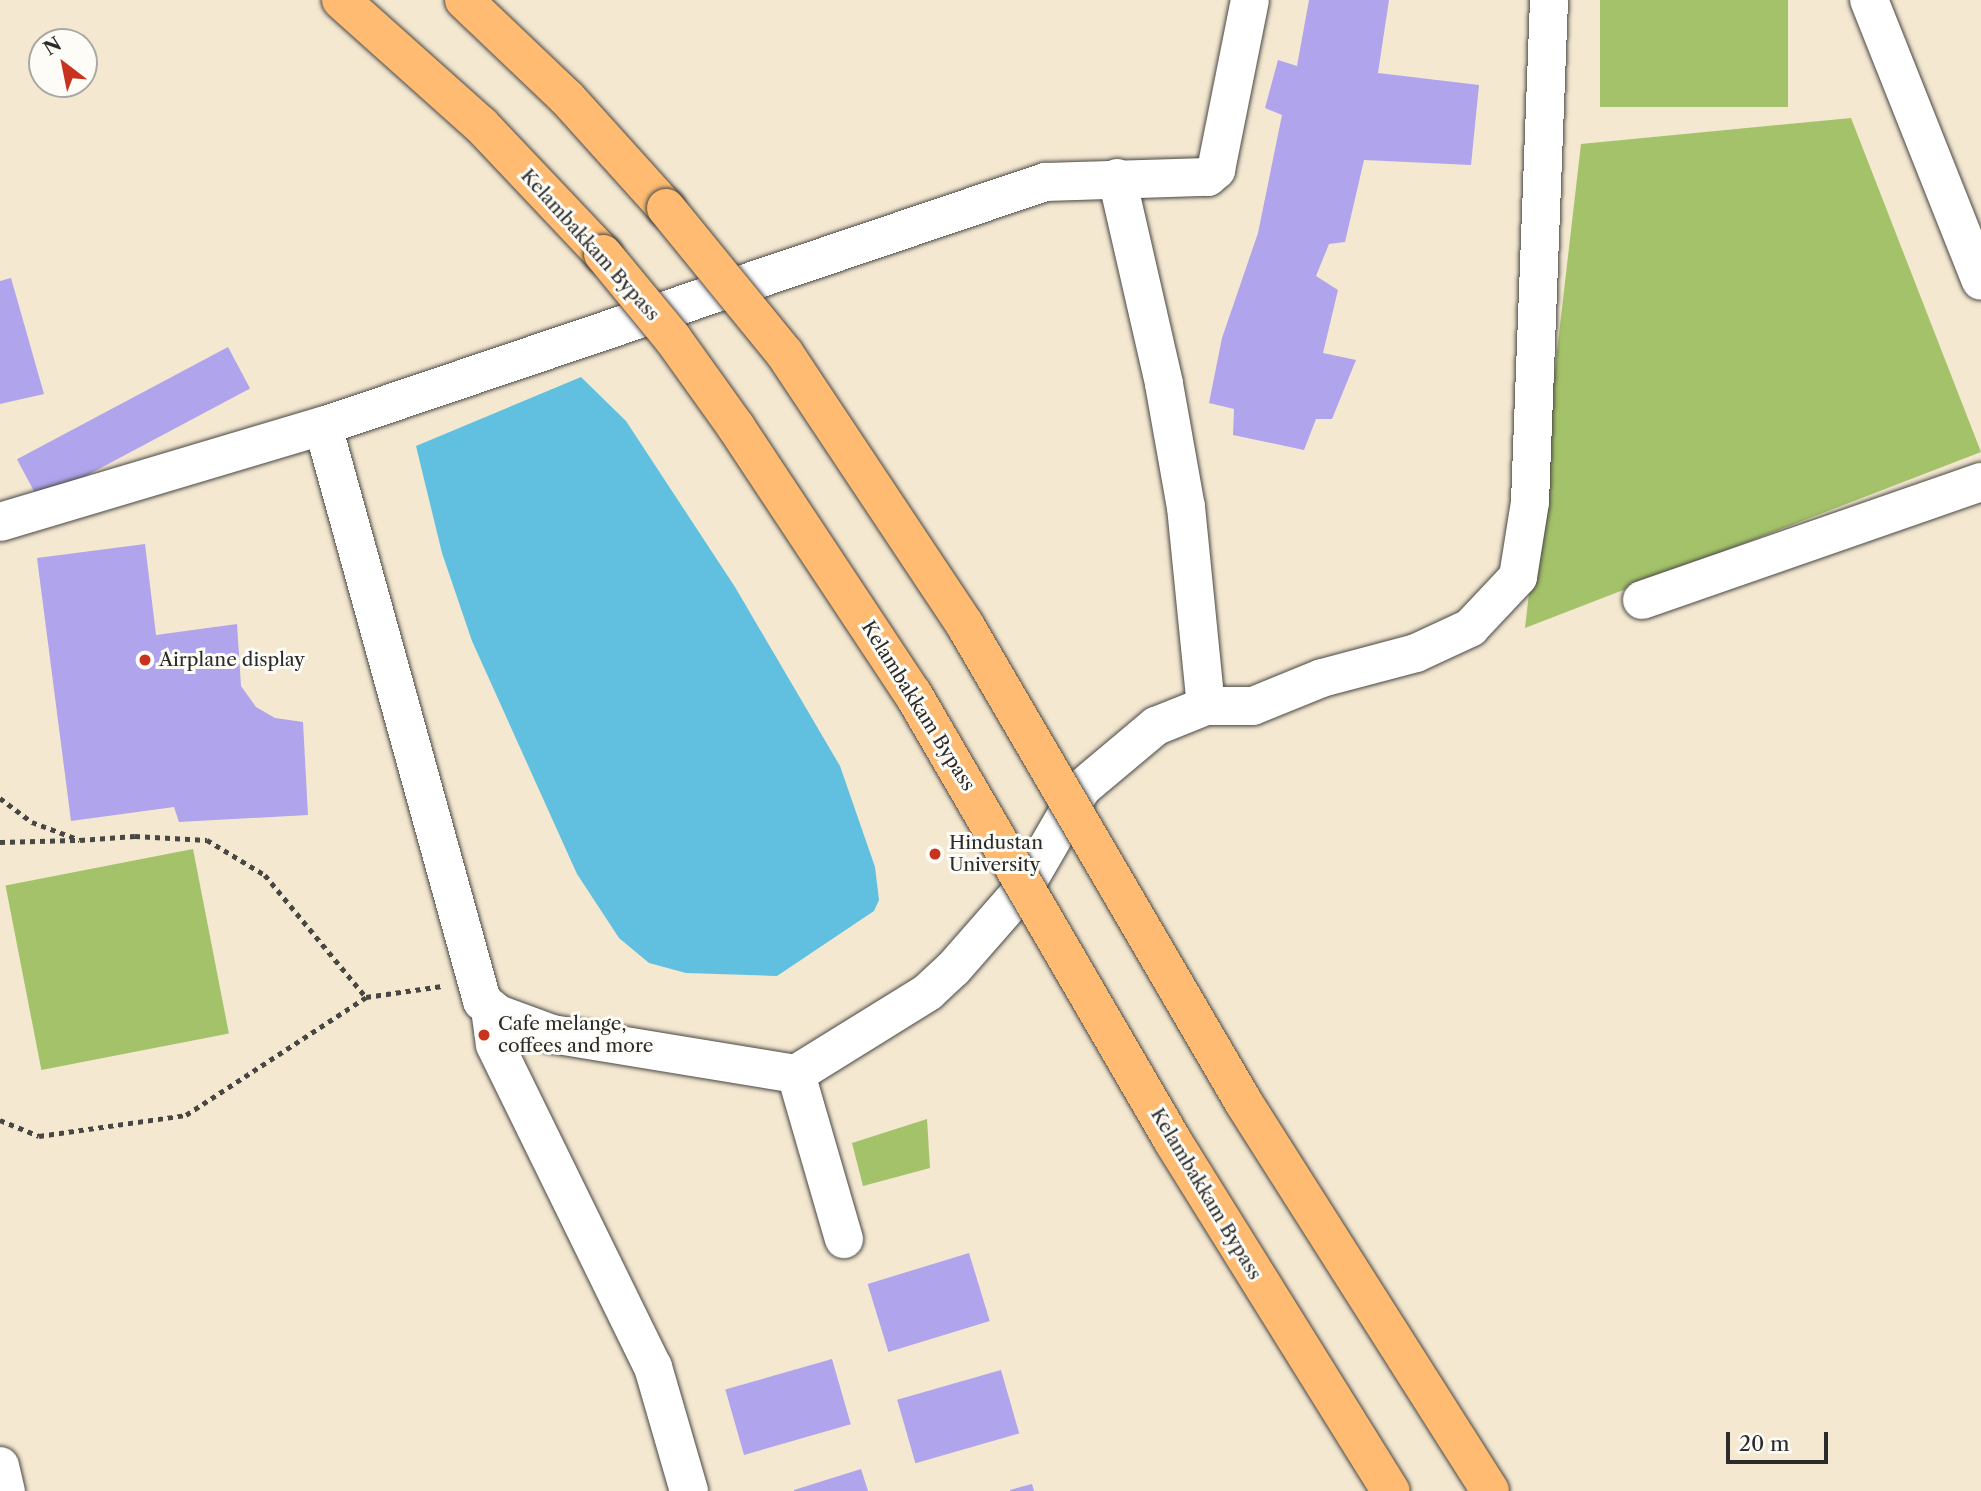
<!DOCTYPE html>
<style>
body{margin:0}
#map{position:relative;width:1981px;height:1491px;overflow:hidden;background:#f4e8d1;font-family:"Libre Caslon Text",serif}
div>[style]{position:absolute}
.green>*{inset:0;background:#a4c26a;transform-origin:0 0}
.water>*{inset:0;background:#61c0df}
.building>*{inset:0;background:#b0a4ec;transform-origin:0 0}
.path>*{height:4.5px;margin-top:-2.25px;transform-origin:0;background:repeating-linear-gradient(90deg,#494744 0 5px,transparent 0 10px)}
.roads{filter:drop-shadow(0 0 2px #494744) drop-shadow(0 0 2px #494744)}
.minor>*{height:38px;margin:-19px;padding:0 19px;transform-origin:19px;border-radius:19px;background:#fff}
.major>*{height:38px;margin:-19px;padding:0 19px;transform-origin:19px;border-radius:19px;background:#febb71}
.bridges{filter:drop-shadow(0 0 2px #494744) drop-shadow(0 0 2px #494744)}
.major-bridge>*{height:38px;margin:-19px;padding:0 19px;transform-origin:19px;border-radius:19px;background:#febb71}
.dots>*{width:19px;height:19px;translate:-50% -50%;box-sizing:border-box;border:4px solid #fdfcf7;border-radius:50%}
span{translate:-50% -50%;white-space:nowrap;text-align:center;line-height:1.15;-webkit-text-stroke:6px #fdfcf7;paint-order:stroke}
.street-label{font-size:19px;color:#2b2b2b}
.poi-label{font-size:19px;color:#2b2b2b}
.left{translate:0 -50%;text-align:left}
.north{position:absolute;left:28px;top:28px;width:70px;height:70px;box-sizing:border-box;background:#fdfcf7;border:2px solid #a9a8a5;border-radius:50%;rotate:328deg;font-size:19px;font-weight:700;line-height:28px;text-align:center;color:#2b2b2b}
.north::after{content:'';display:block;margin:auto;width:24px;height:32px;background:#c8321e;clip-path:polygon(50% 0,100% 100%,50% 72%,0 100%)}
.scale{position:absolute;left:1726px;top:1432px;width:102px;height:32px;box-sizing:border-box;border:4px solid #2b2b2b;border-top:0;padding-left:9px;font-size:21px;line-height:24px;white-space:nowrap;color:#2b2b2b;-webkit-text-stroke:5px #fdfcf7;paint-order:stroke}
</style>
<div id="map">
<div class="green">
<div style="left:1600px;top:0;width:188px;height:107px"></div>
<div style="clip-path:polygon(1851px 118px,1981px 452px,1525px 628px,1581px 144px)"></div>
<div style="left:193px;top:849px;width:188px;height:191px;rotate:79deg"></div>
<div style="clip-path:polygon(927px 1119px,930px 1168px,863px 1186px,852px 1143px)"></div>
</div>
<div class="water">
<div style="clip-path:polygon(581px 377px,626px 421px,735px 587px,840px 766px,875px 867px,879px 900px,874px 911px,777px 976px,686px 973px,649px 963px,619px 938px,577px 874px,472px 641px,442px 553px,416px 446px)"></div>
</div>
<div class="building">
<div style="clip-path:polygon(1309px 0,1389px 0,1378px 73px,1479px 85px,1471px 165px,1364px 160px,1345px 242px,1329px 244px,1316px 276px,1338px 290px,1323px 353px,1356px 360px,1332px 419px,1316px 419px,1304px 450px,1233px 435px,1234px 409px,1209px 403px,1222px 338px,1258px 233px,1282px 115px,1265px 108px,1278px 60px,1297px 66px)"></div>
<div style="clip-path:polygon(11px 278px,44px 394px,0 404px,0 281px)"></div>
<div style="left:228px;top:347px;width:47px;height:239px;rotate:62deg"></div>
<div style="clip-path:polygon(145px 544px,156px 635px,237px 624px,241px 686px,256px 707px,275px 718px,303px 722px,308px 815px,179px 822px,174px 807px,71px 821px,37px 558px)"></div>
<div style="left:969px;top:1253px;width:71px;height:106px;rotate:73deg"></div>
<div style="left:832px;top:1359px;width:68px;height:111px;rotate:74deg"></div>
<div style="left:1001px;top:1370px;width:66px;height:108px;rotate:74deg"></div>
<div style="clip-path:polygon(861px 1469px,868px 1491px,794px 1491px,794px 1490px)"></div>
<div style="clip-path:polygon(1032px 1484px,1034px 1491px,1010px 1491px,1010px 1490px)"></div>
</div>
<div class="path">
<div style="left:0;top:798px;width:40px;rotate:37deg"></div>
<div style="left:32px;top:822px;width:51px;rotate:20.6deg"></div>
<div style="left:80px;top:840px;width:55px;rotate:-4.2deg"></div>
<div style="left:135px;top:836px;width:72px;rotate:3.2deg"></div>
<div style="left:207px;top:840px;width:68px;rotate:31.1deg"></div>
<div style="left:265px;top:875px;width:158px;rotate:50.4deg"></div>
<div style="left:366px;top:997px;width:77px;rotate:-8.2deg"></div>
<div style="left:0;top:842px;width:76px;rotate:-1.5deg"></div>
<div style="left:0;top:1120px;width:42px;rotate:22.3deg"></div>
<div style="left:39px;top:1136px;width:148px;rotate:-8.1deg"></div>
<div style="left:186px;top:1115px;width:215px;rotate:-33.2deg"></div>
</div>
<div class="roads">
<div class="minor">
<div style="left:1869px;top:0;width:302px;rotate:68.3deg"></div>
<div style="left:1117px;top:178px;width:211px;rotate:77.1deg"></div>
<div style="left:1164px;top:384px;width:125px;rotate:79.9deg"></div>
<div style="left:1186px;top:507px;width:200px;rotate:84.3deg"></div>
<div style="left:323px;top:426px;width:597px;rotate:74.54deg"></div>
<div style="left:482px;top:1001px;width:21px;rotate:39deg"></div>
<div style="left:498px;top:1014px;width:58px;rotate:20.3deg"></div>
<div style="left:552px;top:1034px;width:247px;rotate:9.3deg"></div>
<div style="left:796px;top:1074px;width:155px;rotate:-31.8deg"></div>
<div style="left:928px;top:992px;width:34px;rotate:-43deg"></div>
<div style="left:953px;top:969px;width:108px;rotate:-48.8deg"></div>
<div style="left:1024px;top:888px;width:116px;rotate:-59.9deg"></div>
<div style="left:1082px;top:788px;width:97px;rotate:-40deg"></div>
<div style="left:1156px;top:726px;width:54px;rotate:-21.8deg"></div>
<div style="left:1206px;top:706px;width:47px"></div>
<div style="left:1253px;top:706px;width:74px;rotate:-22.1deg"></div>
<div style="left:1322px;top:678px;width:97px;rotate:-14.9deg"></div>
<div style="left:1416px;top:653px;width:60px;rotate:-24.8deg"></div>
<div style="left:1470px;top:628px;width:70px;rotate:-46.7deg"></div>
<div style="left:1518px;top:577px;width:76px;rotate:-80.9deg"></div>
<div style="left:1530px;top:502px;width:502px;rotate:-87.83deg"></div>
<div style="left:0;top:522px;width:337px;rotate:-16.6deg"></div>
<div style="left:323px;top:426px;width:762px;rotate:-18.67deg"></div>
<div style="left:1045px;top:182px;width:163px;rotate:-1.8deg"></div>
<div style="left:1208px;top:177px;width:11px;rotate:-41deg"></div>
<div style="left:1216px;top:170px;width:173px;rotate:-78.7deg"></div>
<div style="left:1642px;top:600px;width:359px;rotate:-19.2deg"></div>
<div style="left:490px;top:1009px;width:36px;rotate:82deg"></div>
<div style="left:495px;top:1045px;width:359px;rotate:63.9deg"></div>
<div style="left:653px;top:1367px;width:129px;rotate:73.8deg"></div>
<div style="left:796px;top:1074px;width:172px;rotate:73.8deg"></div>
<div style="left:0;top:1466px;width:26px;rotate:77deg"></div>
</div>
<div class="major">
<div style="left:341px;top:0;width:188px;rotate:41.8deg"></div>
<div style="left:481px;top:125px;width:178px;rotate:46.6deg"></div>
<div style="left:464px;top:0;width:142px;rotate:43.6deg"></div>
<div style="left:567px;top:98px;width:148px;rotate:48deg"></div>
</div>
</div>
<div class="bridges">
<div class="major-bridge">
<div style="left:666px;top:208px;width:188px;rotate:50.8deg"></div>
<div style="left:785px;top:354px;width:325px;rotate:56.4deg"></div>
<div style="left:965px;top:625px;width:553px;rotate:59.73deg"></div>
<div style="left:1244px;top:1103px;width:459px;rotate:57.6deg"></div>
<div style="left:603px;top:254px;width:110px;rotate:50.5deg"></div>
<div style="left:673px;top:339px;width:108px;rotate:54.4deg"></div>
<div style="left:736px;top:427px;width:320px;rotate:56.5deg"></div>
<div style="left:913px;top:694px;width:519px;rotate:59.83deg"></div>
<div style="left:1174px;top:1143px;width:410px;rotate:58.1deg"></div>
</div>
</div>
<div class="dots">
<div style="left:145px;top:660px;background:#c8321e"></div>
<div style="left:935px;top:854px;background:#c8321e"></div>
<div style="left:484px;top:1035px;background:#c8321e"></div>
</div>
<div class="street-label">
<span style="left:590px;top:245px;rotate:48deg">Kelambakkam Bypass</span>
<span style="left:918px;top:706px;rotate:58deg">Kelambakkam Bypass</span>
<span style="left:1206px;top:1194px;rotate:59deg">Kelambakkam Bypass</span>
</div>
<div class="poi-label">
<span class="left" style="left:159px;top:660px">Airplane display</span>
<span class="left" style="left:949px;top:854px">Hindustan<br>University</span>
<span class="left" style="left:498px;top:1035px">Cafe melange,<br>coffees and more</span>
</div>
<div class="north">N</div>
<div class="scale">20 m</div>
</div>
